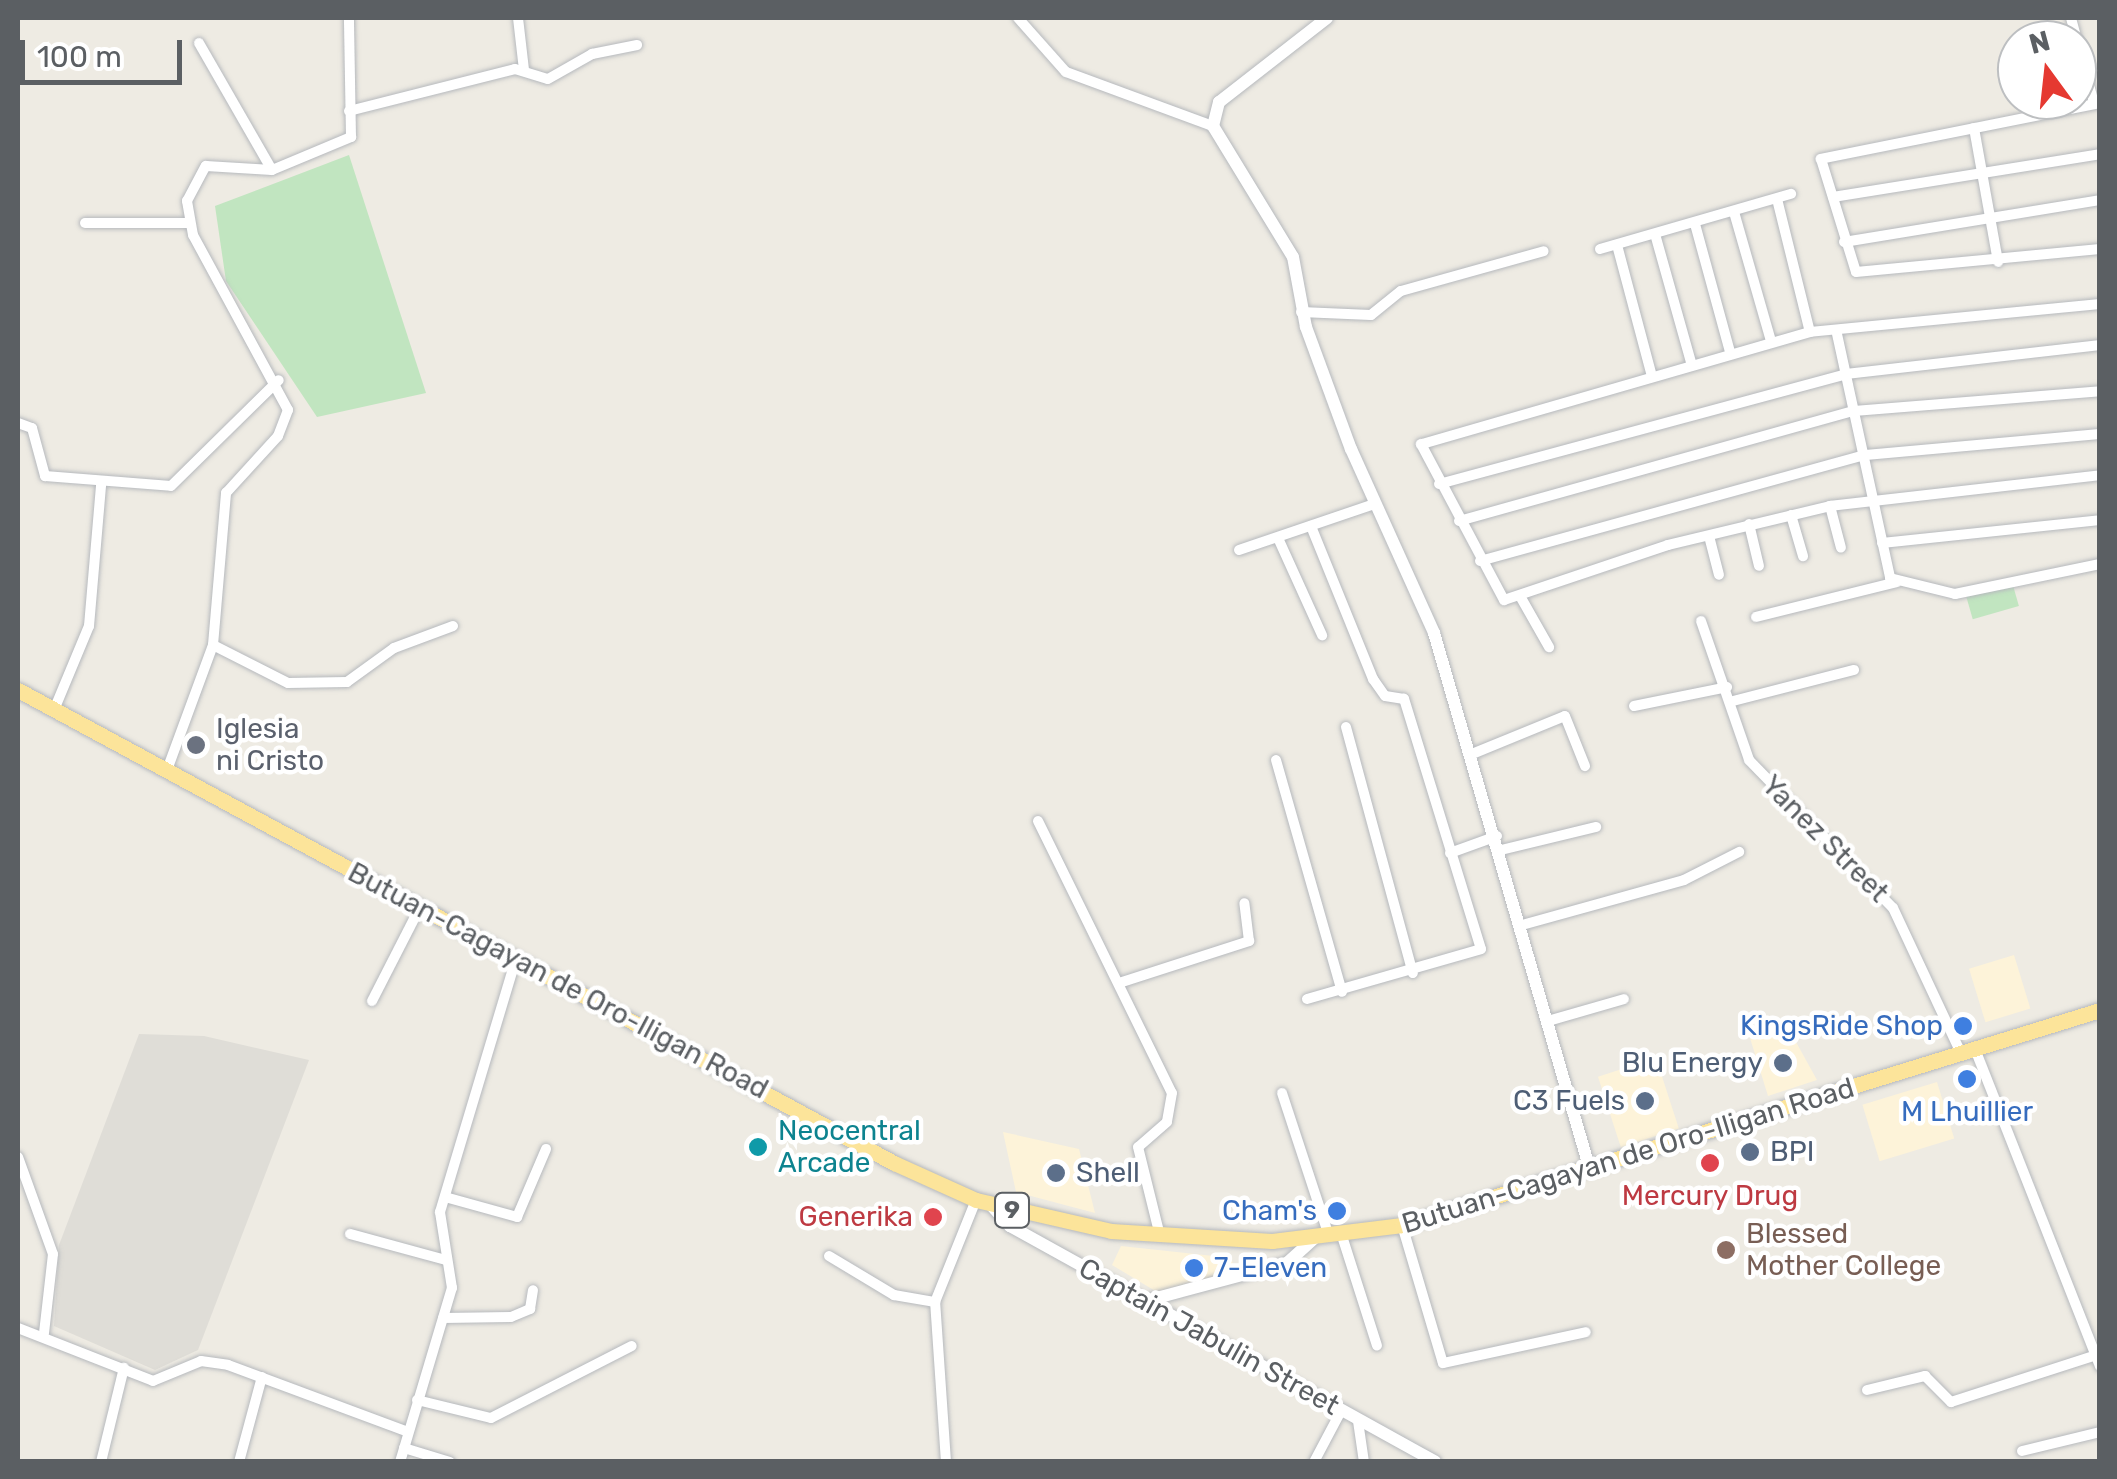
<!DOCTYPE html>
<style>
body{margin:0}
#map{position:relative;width:2117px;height:1479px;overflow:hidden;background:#eeebe3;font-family:Rubik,sans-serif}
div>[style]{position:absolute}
.commercial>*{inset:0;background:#fdf3d9;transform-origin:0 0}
.industrial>*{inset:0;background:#dfddd7}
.green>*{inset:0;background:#c1e5c0;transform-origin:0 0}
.roads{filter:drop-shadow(0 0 2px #b6b9bd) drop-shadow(0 0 2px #b6b9bd)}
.minor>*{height:10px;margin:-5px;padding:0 5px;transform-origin:5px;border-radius:5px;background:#fff}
.tertiary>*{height:12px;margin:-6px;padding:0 6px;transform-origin:6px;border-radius:6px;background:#fff}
.trunk>*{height:15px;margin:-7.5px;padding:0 7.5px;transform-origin:7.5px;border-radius:7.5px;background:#fce49a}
.dots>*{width:28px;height:28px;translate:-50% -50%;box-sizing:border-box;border:5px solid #fff;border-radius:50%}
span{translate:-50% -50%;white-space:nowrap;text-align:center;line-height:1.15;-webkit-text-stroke:9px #fff;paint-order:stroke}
.shield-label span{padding:2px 8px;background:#fff;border:2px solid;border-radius:8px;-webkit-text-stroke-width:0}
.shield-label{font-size:25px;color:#5b5f63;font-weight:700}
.worship-label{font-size:28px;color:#5b616d}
.left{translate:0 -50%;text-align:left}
.street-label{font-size:28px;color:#5b5f63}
.shop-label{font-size:28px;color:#366cbe}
.right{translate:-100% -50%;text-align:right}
.service-label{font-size:28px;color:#4e5e75}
.culture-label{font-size:28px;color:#0d838f}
.health-label{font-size:28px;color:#be3a42}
.education-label{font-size:28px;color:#785e54}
.frame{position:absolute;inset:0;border:20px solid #5b5f63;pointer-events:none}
.north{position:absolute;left:1997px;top:20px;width:100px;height:100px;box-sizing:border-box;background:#fff;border:2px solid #bdbfc1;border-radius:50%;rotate:345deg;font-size:28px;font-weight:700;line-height:40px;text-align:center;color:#5b5f63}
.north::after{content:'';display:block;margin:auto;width:35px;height:45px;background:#e53931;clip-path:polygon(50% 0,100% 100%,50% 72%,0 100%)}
.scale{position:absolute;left:20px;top:40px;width:162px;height:45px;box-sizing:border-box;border:5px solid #5b5f63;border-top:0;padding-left:12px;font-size:30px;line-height:35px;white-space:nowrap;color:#5b5f63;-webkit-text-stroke:8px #fff;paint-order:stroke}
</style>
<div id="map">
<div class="commercial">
<div style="left:2014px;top:955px;width:56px;height:47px;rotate:73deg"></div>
<div style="clip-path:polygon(1806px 1020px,1796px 1042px,1817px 1080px,1768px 1096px,1750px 1038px)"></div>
<div style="left:1656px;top:1058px;width:74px;height:61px;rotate:72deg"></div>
<div style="left:1937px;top:1082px;width:59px;height:78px;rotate:73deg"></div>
<div style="clip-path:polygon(1003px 1132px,1079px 1149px,1095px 1213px,1016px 1192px)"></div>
<div style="clip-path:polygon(1121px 1246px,1232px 1258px,1233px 1271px,1157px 1292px,1112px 1265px)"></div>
</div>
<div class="industrial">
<div style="clip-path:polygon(139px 1034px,204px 1036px,309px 1060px,198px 1350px,155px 1370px,54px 1326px,59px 1245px)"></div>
</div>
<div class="green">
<div style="clip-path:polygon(349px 155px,426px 393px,317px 417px,226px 281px,215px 206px)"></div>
<div style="left:2012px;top:582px;width:25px;height:48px;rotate:74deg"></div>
</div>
<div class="roads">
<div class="minor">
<div style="left:518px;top:18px;width:52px;rotate:83.4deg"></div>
<div style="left:1018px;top:18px;width:72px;rotate:48.4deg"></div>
<div style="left:1066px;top:72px;width:157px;rotate:20.2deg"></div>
<div style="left:2071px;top:18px;width:23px;rotate:75deg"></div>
<div style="left:2077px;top:41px;width:64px;rotate:74.7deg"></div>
<div style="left:199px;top:43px;width:146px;rotate:60.1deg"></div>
<div style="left:2100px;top:103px;width:285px;rotate:168.7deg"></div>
<div style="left:1821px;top:159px;width:118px;rotate:72.8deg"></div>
<div style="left:1856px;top:272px;width:245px;rotate:-5.4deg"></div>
<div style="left:349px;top:111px;width:171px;rotate:-14.2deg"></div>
<div style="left:515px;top:69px;width:34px;rotate:17deg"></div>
<div style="left:548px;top:79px;width:51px;rotate:-29.6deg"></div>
<div style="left:592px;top:54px;width:46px;rotate:-11.3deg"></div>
<div style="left:1974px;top:128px;width:136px;rotate:79.8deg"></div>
<div style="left:1833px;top:197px;width:270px;rotate:-9.1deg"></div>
<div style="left:1777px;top:199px;width:137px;rotate:76.1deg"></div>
<div style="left:1734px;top:212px;width:134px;rotate:74deg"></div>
<div style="left:85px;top:223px;width:103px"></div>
<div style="left:1695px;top:224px;width:133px;rotate:74.7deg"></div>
<div style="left:1655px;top:234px;width:133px;rotate:74.3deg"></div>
<div style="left:1844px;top:242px;width:259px;rotate:-9.3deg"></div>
<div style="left:1617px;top:245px;width:132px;rotate:75.1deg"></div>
<div style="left:1600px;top:249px;width:199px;rotate:-16.1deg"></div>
<div style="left:2100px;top:304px;width:291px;rotate:174.5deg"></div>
<div style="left:1810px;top:332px;width:405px;rotate:163.9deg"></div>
<div style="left:1421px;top:444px;width:177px;rotate:62deg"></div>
<div style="left:1504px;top:600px;width:173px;rotate:-18.5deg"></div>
<div style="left:1668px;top:545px;width:167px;rotate:-13.5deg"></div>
<div style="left:1830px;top:506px;width:272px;rotate:-6.5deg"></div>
<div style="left:1301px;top:312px;width:70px;rotate:2.5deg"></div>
<div style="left:1371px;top:315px;width:38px;rotate:-39deg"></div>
<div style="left:1401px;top:291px;width:148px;rotate:-15.6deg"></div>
<div style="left:1837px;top:334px;width:250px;rotate:77.7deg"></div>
<div style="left:1890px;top:578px;width:67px;rotate:13.8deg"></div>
<div style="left:1955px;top:594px;width:148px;rotate:-11.7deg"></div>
<div style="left:18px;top:423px;width:15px;rotate:20deg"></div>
<div style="left:32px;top:428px;width:50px;rotate:74.8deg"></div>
<div style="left:45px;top:476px;width:126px;rotate:4.5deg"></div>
<div style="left:171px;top:486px;width:151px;rotate:-44.5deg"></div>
<div style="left:1439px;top:484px;width:422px;rotate:-15.1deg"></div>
<div style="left:1846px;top:374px;width:256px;rotate:-6.5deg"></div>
<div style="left:1830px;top:506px;width:43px;rotate:75.3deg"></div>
<div style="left:1791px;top:515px;width:43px;rotate:73.7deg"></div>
<div style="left:1459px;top:521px;width:410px;rotate:-15.6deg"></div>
<div style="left:1854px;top:411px;width:247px;rotate:-4.6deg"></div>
<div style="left:1749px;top:524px;width:43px;rotate:76.6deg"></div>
<div style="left:1709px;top:536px;width:40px;rotate:75.6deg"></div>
<div style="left:1278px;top:538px;width:107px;rotate:65.6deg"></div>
<div style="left:1882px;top:543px;width:219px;rotate:-6deg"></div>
<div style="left:1239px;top:550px;width:143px;rotate:-18.8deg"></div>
<div style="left:1480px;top:561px;width:399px;rotate:-15.4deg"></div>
<div style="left:1865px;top:455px;width:236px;rotate:-5.1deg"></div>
<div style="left:1520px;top:596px;width:59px;rotate:60.4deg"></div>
<div style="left:1756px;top:617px;width:145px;rotate:-13.9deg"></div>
<div style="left:1701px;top:621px;width:147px;rotate:70.9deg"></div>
<div style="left:1749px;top:760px;width:206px;rotate:45.8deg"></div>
<div style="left:1893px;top:908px;width:160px;rotate:64.9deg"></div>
<div style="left:213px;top:645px;width:84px;rotate:26.9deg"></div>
<div style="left:288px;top:683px;width:59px;rotate:-1deg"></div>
<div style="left:347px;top:682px;width:58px;rotate:-35.9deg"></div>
<div style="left:394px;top:648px;width:63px;rotate:-20.4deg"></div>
<div style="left:1733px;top:701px;width:125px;rotate:-14.4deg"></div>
<div style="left:1634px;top:706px;width:95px;rotate:-11.5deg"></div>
<div style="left:54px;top:710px;width:91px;rotate:-67.4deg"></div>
<div style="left:89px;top:626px;width:141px;rotate:-85.1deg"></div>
<div style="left:1346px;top:727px;width:255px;rotate:74.8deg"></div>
<div style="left:1472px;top:754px;width:100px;rotate:-22.2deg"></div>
<div style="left:1565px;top:716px;width:54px;rotate:68.2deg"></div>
<div style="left:1276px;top:760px;width:241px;rotate:74.1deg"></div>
<div style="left:167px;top:770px;width:133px;rotate:-69.8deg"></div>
<div style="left:213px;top:645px;width:153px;rotate:-85.1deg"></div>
<div style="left:226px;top:493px;width:77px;rotate:-47.6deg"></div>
<div style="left:278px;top:436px;width:28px;rotate:-69deg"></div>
<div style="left:288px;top:410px;width:199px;rotate:-118.5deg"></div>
<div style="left:193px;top:235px;width:35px;rotate:-100deg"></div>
<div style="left:187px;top:201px;width:40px;rotate:-62deg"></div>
<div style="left:206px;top:166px;width:66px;rotate:3.5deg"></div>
<div style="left:272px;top:170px;width:86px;rotate:-22.7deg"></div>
<div style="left:351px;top:137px;width:119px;rotate:-91deg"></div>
<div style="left:1038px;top:821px;width:303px;rotate:63.8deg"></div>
<div style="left:1172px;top:1093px;width:29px;rotate:100deg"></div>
<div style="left:1167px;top:1122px;width:38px;rotate:139deg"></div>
<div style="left:1138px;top:1147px;width:92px;rotate:76.1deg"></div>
<div style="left:1501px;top:850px;width:98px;rotate:-13.6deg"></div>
<div style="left:1450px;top:853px;width:50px;rotate:-19.9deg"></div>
<div style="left:1522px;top:925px;width:168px;rotate:-15.5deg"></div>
<div style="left:1684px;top:880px;width:62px;rotate:-27deg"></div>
<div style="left:1119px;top:983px;width:137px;rotate:-17.9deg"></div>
<div style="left:1249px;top:941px;width:38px;rotate:-97deg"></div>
<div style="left:1307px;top:999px;width:181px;rotate:-16deg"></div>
<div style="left:1481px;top:949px;width:262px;rotate:-107.1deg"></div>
<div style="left:1404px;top:699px;width:19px;rotate:-171deg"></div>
<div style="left:1385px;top:696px;width:21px;rotate:-125deg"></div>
<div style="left:1373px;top:679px;width:165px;rotate:-112.1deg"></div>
<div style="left:372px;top:1001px;width:103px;rotate:-62.9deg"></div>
<div style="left:1548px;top:1021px;width:79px;rotate:-16.1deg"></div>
<div style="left:1975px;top:1049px;width:341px;rotate:68.5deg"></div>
<div style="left:1282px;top:1093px;width:151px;rotate:71.8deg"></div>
<div style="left:18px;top:1157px;width:103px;rotate:70.2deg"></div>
<div style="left:53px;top:1254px;width:80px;rotate:96.5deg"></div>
<div style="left:445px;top:1197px;width:75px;rotate:15.5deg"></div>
<div style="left:517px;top:1217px;width:74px;rotate:-66.9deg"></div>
<div style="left:1402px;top:1225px;width:144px;rotate:73.5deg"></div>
<div style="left:1443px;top:1363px;width:146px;rotate:-12.2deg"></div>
<div style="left:350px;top:1234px;width:99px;rotate:15.2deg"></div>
<div style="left:1342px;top:1236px;width:115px;rotate:72.3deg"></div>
<div style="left:829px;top:1256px;width:76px;rotate:31deg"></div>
<div style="left:894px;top:1295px;width:42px;rotate:9.7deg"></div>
<div style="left:443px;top:1318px;width:68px;rotate:-0.8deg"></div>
<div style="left:511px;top:1317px;width:21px;rotate:-23deg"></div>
<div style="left:530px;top:1309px;width:19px;rotate:-81deg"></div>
<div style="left:18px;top:1328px;width:145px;rotate:21.4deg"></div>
<div style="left:153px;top:1381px;width:52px;rotate:-22.6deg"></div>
<div style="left:201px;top:1361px;width:27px;rotate:8deg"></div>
<div style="left:228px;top:1365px;width:192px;rotate:20.4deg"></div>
<div style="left:1867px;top:1390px;width:60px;rotate:-13.6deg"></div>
<div style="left:1925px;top:1376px;width:37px;rotate:45deg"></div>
<div style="left:1951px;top:1402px;width:157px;rotate:-17.9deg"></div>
<div style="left:417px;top:1400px;width:76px;rotate:13.7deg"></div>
<div style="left:491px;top:1418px;width:158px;rotate:-27.1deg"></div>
<div style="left:1358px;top:1421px;width:41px;rotate:81.7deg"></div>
<div style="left:404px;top:1448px;width:48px;rotate:16.9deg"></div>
<div style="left:2022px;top:1451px;width:80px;rotate:-13.7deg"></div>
<div style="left:101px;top:1462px;width:97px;rotate:-76.3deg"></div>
<div style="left:239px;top:1462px;width:88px;rotate:-74.9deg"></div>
<div style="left:400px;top:1462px;width:182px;rotate:-73.4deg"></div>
<div style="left:452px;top:1288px;width:77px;rotate:-99deg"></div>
<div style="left:440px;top:1212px;width:261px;rotate:-73.3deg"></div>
<div style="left:946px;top:1462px;width:160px;rotate:-93.9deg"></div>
<div style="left:935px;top:1302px;width:110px;rotate:-68.1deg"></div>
<div style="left:1314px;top:1462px;width:58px;rotate:-62.1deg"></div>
</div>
<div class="tertiary">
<div style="left:1327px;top:18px;width:137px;rotate:142.1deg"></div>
<div style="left:1219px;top:102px;width:25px;rotate:104deg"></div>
<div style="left:1213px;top:126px;width:153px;rotate:58.6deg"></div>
<div style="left:1293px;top:257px;width:71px;rotate:79.5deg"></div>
<div style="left:1306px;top:327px;width:130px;rotate:69.8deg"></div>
<div style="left:1351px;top:449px;width:202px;rotate:65.7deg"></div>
<div style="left:1434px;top:633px;width:559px;rotate:73.8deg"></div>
<div style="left:990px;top:1204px;width:30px;rotate:48deg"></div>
<div style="left:1010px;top:1226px;width:486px;rotate:29deg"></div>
<div style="left:1149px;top:1300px;width:143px;rotate:-15deg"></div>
<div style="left:1287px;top:1263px;width:36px;rotate:-42deg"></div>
</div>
<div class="trunk">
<div style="left:18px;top:690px;width:996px;rotate:28.37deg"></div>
<div style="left:894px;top:1163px;width:90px;rotate:24.3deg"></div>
<div style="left:976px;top:1200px;width:139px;rotate:12.9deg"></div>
<div style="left:1111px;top:1231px;width:161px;rotate:3.6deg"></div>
<div style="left:1272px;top:1241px;width:131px;rotate:-7deg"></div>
<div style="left:1402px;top:1225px;width:730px;rotate:-17.12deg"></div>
</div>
</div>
<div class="dots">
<div style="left:196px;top:745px;background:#6b7280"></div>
<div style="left:1963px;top:1026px;background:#3f7fe0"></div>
<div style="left:1783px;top:1063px;background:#5c6f8a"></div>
<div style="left:1967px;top:1079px;background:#3f7fe0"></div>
<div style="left:1645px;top:1101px;background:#5c6f8a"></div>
<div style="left:758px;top:1147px;background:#0f9aa8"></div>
<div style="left:1750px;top:1152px;background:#5c6f8a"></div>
<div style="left:1710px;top:1163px;background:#e0444e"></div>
<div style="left:1056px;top:1173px;background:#5c6f8a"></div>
<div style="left:1337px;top:1211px;background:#3f7fe0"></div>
<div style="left:933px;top:1217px;background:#e0444e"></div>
<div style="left:1726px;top:1250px;background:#8d6e63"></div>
<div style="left:1194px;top:1268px;background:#3f7fe0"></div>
</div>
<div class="shield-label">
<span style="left:1012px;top:1210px">9</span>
</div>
<div class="worship-label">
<span class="left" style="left:216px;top:745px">Iglesia<br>ni Cristo</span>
</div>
<div class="street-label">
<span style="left:1825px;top:839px;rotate:45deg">Yanez Street</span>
<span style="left:558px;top:981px;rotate:28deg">Butuan-Cagayan de Oro-Iligan Road</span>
<span style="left:1628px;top:1156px;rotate:-17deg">Butuan-Cagayan de Oro-Iligan Road</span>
<span style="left:1209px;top:1337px;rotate:29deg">Captain Jabulin Street</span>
</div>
<div class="shop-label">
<span class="right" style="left:1943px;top:1026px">KingsRide Shop</span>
<span style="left:1967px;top:1112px">M Lhuillier</span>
<span class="right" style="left:1317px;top:1211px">Cham's</span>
<span class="left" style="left:1214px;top:1268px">7-Eleven</span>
</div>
<div class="service-label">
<span class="right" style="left:1763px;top:1063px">Blu Energy</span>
<span class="right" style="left:1625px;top:1101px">C3 Fuels</span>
<span class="left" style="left:1770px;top:1152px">BPI</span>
<span class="left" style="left:1076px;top:1173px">Shell</span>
</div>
<div class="culture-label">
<span class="left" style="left:778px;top:1147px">Neocentral<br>Arcade</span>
</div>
<div class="health-label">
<span style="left:1710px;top:1196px">Mercury Drug</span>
<span class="right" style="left:913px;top:1217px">Generika</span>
</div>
<div class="education-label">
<span class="left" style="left:1746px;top:1250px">Blessed<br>Mother College</span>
</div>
<div class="frame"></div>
<div class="north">N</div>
<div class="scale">100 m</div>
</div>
